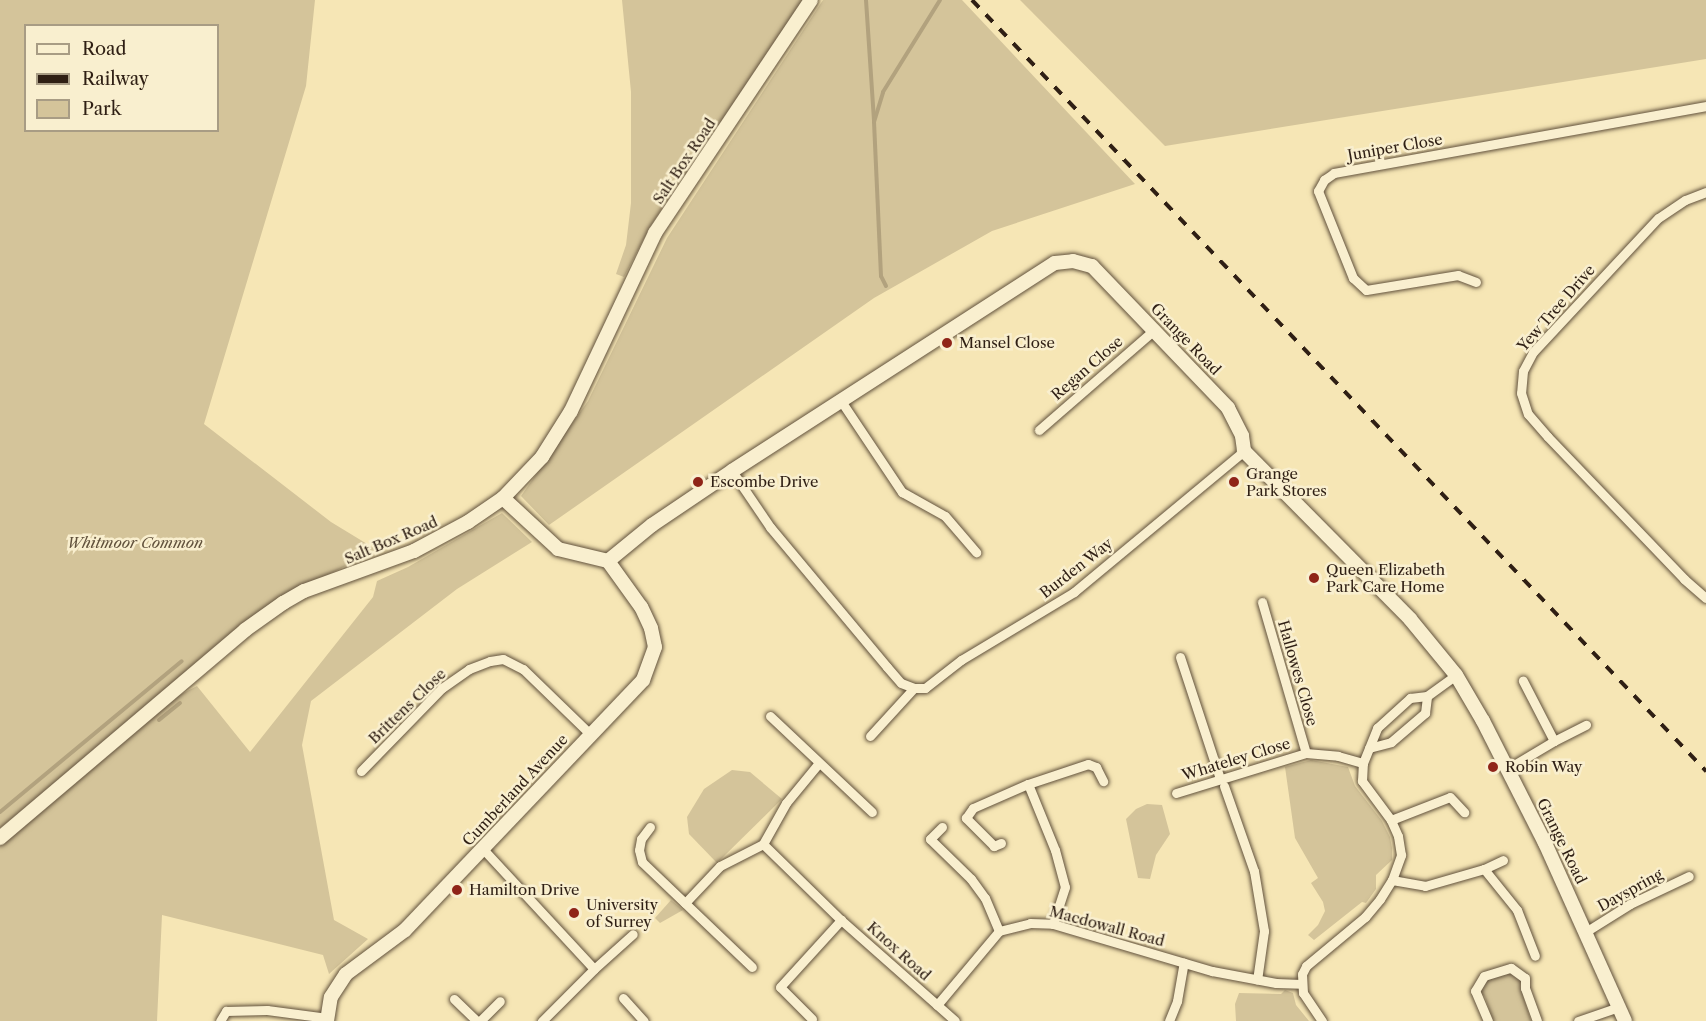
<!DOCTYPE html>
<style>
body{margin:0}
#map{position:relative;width:1706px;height:1021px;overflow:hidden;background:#f6e6b5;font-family:"Libre Caslon Text",serif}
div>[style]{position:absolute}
.green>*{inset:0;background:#d4c49a}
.stream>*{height:4px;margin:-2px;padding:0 2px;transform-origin:2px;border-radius:2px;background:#b2a27e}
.roads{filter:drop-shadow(0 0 2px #61513c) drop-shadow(0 0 2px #61513c)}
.street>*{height:9px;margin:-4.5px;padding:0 4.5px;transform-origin:4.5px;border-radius:4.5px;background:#f9efcf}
.secondary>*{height:14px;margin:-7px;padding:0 7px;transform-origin:7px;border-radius:7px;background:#f9efcf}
.rail>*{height:4px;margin-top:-2px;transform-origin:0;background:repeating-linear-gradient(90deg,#2f1f14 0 10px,transparent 0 20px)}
.dots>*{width:16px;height:16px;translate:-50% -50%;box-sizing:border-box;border:3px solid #f9efcf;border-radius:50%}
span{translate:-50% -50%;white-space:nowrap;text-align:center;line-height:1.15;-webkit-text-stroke:5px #f9efcf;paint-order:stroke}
.street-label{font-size:15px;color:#2f1f14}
.poi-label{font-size:15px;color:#2f1f14}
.left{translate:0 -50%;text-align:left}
.park-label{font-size:15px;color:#61513c;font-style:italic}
.legend{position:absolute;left:24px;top:24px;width:195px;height:108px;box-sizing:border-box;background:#f9efcf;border:2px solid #a89c84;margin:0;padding:8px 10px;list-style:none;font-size:18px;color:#2f1f14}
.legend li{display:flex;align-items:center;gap:12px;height:30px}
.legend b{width:30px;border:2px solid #a89c84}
</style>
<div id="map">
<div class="green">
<div style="clip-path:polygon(evenodd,0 0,315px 0,306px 86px,204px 424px,331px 522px,377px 550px,286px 596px,0 828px,0 0,26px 26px,218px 26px,218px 130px,26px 130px,26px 26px)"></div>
<div style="clip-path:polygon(622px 0,803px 0,651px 225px,624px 277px,616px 274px,626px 245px,631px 203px,631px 92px)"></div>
<div style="clip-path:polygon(823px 0,962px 0,1135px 184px,992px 231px,874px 298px,549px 525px,521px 496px,588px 401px,667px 238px)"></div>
<div style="clip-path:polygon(1020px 0,1706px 0,1706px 59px,1165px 146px)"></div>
<div style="clip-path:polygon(502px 513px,532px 542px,457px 589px,311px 701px,302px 745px,334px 920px,368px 939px,329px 974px,323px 955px,162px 915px,157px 1021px,0 1021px,0 843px,174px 698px,197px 686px,250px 752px,373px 597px,377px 581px,408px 567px)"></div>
<div style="clip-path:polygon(1311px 760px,1348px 767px,1355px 786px,1382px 821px,1390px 837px,1392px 848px,1392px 860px,1376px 875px,1376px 889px,1366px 903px,1362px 902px,1314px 940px,1308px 935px,1318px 925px,1325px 911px,1323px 902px,1311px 883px,1318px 878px,1295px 838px,1285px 767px)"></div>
<div style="clip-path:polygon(732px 770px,750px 772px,782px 799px,717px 863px,689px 834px,687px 817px,704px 789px)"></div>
<div style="clip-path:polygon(1147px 804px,1162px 805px,1170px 834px,1156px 855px,1150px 879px,1138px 878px,1126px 819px,1136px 809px)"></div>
<div style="clip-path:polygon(671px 900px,683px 910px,660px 923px,655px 918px)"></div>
<div style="clip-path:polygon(1507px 972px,1521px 979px,1520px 986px,1531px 1021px,1493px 1021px,1485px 997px,1480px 992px,1487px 980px)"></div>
<div style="clip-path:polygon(1285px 990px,1293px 993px,1296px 1005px,1309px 1021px,1236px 1021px,1235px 1004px,1239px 993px,1281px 994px)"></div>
</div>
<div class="stream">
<div style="left:866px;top:0;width:121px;rotate:86.2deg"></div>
<div style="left:886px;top:286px;width:11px;rotate:-117deg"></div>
<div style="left:881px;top:276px;width:154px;rotate:-92.6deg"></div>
<div style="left:874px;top:122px;width:31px;rotate:-73deg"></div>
<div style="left:883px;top:92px;width:108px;rotate:-58.2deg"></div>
<div style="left:159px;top:720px;width:27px;rotate:-39deg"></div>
<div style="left:0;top:812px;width:236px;rotate:-39.7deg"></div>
</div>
<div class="roads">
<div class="street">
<div style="left:1706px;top:192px;width:22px;rotate:159deg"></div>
<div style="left:1685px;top:200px;width:32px;rotate:146deg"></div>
<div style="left:1658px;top:218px;width:183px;rotate:133deg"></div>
<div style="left:1533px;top:352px;width:21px;rotate:118deg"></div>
<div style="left:1523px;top:371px;width:22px;rotate:95deg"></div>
<div style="left:1521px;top:393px;width:22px;rotate:72deg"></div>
<div style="left:1528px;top:414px;width:30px;rotate:49deg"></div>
<div style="left:1548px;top:437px;width:197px;rotate:46.2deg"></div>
<div style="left:1684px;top:579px;width:29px;rotate:41deg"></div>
<div style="left:1476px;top:282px;width:19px;rotate:-159deg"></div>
<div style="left:1458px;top:275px;width:93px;rotate:170.7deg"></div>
<div style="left:1366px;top:290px;width:18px;rotate:-137deg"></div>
<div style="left:1353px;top:278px;width:94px;rotate:-111.9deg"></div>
<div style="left:1318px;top:191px;width:13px;rotate:-61deg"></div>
<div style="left:1324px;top:180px;width:12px;rotate:-35deg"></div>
<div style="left:1334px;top:173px;width:378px;rotate:-10.2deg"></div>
<div style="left:841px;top:401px;width:110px;rotate:56.2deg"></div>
<div style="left:902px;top:492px;width:49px;rotate:29.2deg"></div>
<div style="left:945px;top:516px;width:48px;rotate:49.3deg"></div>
<div style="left:1039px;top:430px;width:154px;rotate:-41deg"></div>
<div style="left:732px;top:471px;width:68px;rotate:55.8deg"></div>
<div style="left:770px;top:527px;width:182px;rotate:50.1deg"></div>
<div style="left:887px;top:667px;width:21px;rotate:49deg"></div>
<div style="left:901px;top:683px;width:14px;rotate:21deg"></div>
<div style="left:914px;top:688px;width:11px"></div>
<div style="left:925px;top:688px;width:46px;rotate:-37.9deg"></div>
<div style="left:961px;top:660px;width:132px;rotate:-31deg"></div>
<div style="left:1074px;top:592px;width:221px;rotate:-39.7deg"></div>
<div style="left:1262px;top:602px;width:157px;rotate:73.8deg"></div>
<div style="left:1180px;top:657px;width:128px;rotate:71.8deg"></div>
<div style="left:770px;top:716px;width:140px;rotate:43.3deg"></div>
<div style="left:870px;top:736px;width:65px;rotate:-47.5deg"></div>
<div style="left:1554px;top:741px;width:36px;rotate:-27deg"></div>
<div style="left:1369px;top:748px;width:23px;rotate:-15deg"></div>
<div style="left:1391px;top:742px;width:45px;rotate:-40.5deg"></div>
<div style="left:1425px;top:713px;width:17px;rotate:-83deg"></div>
<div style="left:1507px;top:769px;width:55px;rotate:-30.8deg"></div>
<div style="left:1554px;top:741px;width:68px;rotate:-117.3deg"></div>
<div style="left:361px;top:771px;width:116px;rotate:-45.7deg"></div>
<div style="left:442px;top:688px;width:33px;rotate:-35deg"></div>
<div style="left:469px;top:669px;width:22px;rotate:-21deg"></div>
<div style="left:490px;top:661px;width:13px;rotate:-9deg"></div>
<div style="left:503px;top:659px;width:22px;rotate:27deg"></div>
<div style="left:523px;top:669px;width:93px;rotate:44.1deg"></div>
<div style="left:1028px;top:784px;width:71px;rotate:67.8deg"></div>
<div style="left:1055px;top:850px;width:38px;rotate:75deg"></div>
<div style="left:1065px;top:887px;width:39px;rotate:108deg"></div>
<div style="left:1224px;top:786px;width:90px;rotate:70.6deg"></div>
<div style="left:1254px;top:871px;width:61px;rotate:80.5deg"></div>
<div style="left:1264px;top:931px;width:49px;rotate:98.1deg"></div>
<div style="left:1176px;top:793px;width:136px;rotate:-17.1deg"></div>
<div style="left:1306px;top:753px;width:32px;rotate:5deg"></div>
<div style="left:1338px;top:756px;width:26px;rotate:16deg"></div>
<div style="left:1391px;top:820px;width:63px;rotate:-21.3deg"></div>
<div style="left:1450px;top:797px;width:21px;rotate:47deg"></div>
<div style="left:650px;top:827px;width:15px;rotate:127deg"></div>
<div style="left:641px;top:839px;width:11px;rotate:100deg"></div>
<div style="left:639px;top:850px;width:12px;rotate:76deg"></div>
<div style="left:642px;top:862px;width:152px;rotate:43.7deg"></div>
<div style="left:942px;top:827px;width:17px;rotate:135deg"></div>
<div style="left:930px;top:839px;width:57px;rotate:44.3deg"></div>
<div style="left:971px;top:879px;width:24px;rotate:54deg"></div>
<div style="left:985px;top:898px;width:36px;rotate:67deg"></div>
<div style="left:1001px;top:843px;width:8px;rotate:157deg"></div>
<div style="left:994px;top:846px;width:40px;rotate:-135deg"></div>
<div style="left:966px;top:818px;width:12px;rotate:-55deg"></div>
<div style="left:973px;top:808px;width:60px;rotate:-23.6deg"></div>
<div style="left:1028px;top:784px;width:63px;rotate:-18.4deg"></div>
<div style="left:1088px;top:764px;width:9px;rotate:21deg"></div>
<div style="left:1096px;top:767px;width:16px;rotate:63deg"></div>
<div style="left:763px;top:844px;width:109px;rotate:44.3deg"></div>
<div style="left:841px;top:920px;width:152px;rotate:41.5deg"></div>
<div style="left:483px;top:849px;width:163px;rotate:47.2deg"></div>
<div style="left:594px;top:969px;width:74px;rotate:135deg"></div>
<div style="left:1484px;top:869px;width:53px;rotate:51.2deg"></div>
<div style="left:1517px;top:910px;width:49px;rotate:68.6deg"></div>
<div style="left:1392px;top:880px;width:34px;rotate:10deg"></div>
<div style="left:1425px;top:886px;width:61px;rotate:-16.1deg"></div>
<div style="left:1484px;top:869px;width:21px;rotate:-25deg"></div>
<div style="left:685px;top:903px;width:51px;rotate:-46.6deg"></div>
<div style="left:720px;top:866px;width:48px;rotate:-27.1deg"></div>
<div style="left:763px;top:844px;width:47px;rotate:-60.7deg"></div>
<div style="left:786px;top:803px;width:50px;rotate:-50.6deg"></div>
<div style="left:1587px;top:931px;width:51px;rotate:-32.1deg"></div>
<div style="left:1630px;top:904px;width:65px;rotate:-25.4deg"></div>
<div style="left:594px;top:969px;width:52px;rotate:-41.9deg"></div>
<div style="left:623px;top:998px;width:31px;rotate:48deg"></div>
<div style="left:454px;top:999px;width:32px;rotate:44deg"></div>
<div style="left:937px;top:1005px;width:97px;rotate:-50deg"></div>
<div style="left:999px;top:931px;width:32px;rotate:-14deg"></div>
<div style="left:1030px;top:923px;width:23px;rotate:2deg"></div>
<div style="left:1053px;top:924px;width:166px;rotate:16.5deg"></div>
<div style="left:1212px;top:971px;width:65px;rotate:10.6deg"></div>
<div style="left:1276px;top:983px;width:25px;rotate:2deg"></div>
<div style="left:812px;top:1019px;width:45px;rotate:-135deg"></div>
<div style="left:780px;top:987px;width:91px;rotate:-47.7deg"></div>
<div style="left:220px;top:1021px;width:12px;rotate:-59deg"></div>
<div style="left:226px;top:1011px;width:41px;rotate:-1.4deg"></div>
<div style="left:267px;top:1010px;width:61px;rotate:7.6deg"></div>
<div style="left:480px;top:1021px;width:28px;rotate:-45deg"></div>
<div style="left:1169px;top:1021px;width:22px;rotate:-68deg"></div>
<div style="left:1177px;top:1001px;width:39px;rotate:-80deg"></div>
<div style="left:1322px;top:1021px;width:34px;rotate:-124deg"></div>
<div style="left:1303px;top:993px;width:19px;rotate:-93deg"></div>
<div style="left:1302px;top:974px;width:9px;rotate:-63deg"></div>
<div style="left:1306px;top:966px;width:77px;rotate:-39.7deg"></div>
<div style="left:1365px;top:917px;width:23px;rotate:-50deg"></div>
<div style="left:1380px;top:899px;width:22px;rotate:-58deg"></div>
<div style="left:1392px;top:880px;width:27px;rotate:-70deg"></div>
<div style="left:1401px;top:855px;width:19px;rotate:-99deg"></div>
<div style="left:1398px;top:836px;width:17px;rotate:-114deg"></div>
<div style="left:1391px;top:820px;width:49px;rotate:-126.6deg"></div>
<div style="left:1362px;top:781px;width:18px;rotate:-87deg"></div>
<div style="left:1363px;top:763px;width:38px;rotate:-68deg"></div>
<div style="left:1377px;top:728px;width:45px;rotate:-42.3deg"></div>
<div style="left:1410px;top:698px;width:17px;rotate:-7deg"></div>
<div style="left:1427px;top:696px;width:36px;rotate:-36deg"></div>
<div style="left:1488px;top:1021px;width:33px;rotate:-113deg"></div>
<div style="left:1475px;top:991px;width:17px;rotate:-59deg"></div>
<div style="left:1484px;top:976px;width:28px;rotate:-17deg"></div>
<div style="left:1511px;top:968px;width:17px;rotate:36deg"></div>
<div style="left:1525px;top:978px;width:10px;rotate:90deg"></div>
<div style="left:1525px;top:988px;width:35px;rotate:70deg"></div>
<div style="left:1578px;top:1021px;width:43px;rotate:-18.9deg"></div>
</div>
<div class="secondary">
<div style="left:503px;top:498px;width:75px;rotate:42.8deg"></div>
<div style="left:558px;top:549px;width:51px;rotate:13.5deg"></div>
<div style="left:608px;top:561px;width:57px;rotate:-39.3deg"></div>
<div style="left:652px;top:525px;width:97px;rotate:-34deg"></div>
<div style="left:732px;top:471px;width:384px;rotate:-32.8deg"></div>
<div style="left:1055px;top:263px;width:18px;rotate:-6deg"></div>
<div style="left:1073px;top:261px;width:20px;rotate:15deg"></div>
<div style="left:1092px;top:266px;width:197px;rotate:46.2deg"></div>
<div style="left:1228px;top:408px;width:31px;rotate:63deg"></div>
<div style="left:1242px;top:436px;width:15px;rotate:82deg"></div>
<div style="left:1244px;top:451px;width:236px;rotate:45.3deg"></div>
<div style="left:1410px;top:619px;width:72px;rotate:50.6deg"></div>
<div style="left:1456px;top:675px;width:53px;rotate:59.6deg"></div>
<div style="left:1483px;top:721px;width:137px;rotate:63.1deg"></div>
<div style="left:1545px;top:843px;width:195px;rotate:65.8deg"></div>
<div style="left:0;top:838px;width:321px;rotate:-40.3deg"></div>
<div style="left:245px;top:630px;width:47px;rotate:-35.4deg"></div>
<div style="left:283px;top:603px;width:24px;rotate:-30deg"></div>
<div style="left:304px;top:591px;width:117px;rotate:-20deg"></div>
<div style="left:414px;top:551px;width:61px;rotate:-28.2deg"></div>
<div style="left:468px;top:522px;width:42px;rotate:-34.4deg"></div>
<div style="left:503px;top:498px;width:57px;rotate:-46.4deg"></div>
<div style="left:542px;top:457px;width:54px;rotate:-57.8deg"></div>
<div style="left:571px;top:411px;width:197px;rotate:-64.7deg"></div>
<div style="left:655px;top:233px;width:280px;rotate:-56.2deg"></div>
<div style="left:327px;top:1021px;width:24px;rotate:-81deg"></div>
<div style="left:331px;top:997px;width:27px;rotate:-57deg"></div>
<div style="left:346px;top:974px;width:74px;rotate:-36.7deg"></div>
<div style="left:405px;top:930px;width:345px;rotate:-46.4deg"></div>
<div style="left:643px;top:680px;width:35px;rotate:-70deg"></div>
<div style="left:655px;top:647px;width:19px;rotate:-102deg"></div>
<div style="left:651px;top:628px;width:23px;rotate:-115deg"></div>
<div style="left:641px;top:607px;width:57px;rotate:-125.7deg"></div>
</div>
</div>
<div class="rail">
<div style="left:972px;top:0;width:1065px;rotate:46.41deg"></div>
</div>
<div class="dots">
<div style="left:947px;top:343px;background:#8f2418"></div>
<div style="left:698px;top:482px;background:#8f2418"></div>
<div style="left:1234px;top:482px;background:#8f2418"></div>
<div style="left:1314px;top:578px;background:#8f2418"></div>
<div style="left:1493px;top:767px;background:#8f2418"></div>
<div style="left:457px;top:890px;background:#8f2418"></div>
<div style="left:574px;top:913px;background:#8f2418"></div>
</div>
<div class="street-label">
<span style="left:1395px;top:147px;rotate:-10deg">Juniper Close</span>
<span style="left:684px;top:161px;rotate:-56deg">Salt Box Road</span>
<span style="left:1556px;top:308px;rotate:-49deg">Yew Tree Drive</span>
<span style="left:1186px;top:339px;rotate:46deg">Grange Road</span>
<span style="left:1087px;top:368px;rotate:-41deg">Regan Close</span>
<span style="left:391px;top:540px;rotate:-23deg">Salt Box Road</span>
<span style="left:1076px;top:568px;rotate:-38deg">Burden Way</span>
<span style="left:1298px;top:673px;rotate:74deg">Hallowes Close</span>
<span style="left:407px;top:706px;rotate:-44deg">Brittens Close</span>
<span style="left:1236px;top:759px;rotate:-17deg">Whateley Close</span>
<span style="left:515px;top:790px;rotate:-47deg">Cumberland Avenue</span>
<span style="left:1562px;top:841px;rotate:64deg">Grange Road</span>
<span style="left:1630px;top:890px;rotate:-29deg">Dayspring</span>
<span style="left:1107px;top:926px;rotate:15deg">Macdowall Road</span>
<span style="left:899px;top:951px;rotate:42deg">Knox Road</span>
</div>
<div class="poi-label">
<span class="left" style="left:959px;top:343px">Mansel Close</span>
<span class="left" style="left:1246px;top:482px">Grange<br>Park Stores</span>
<span class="left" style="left:710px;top:482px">Escombe Drive</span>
<span class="left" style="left:1326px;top:578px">Queen Elizabeth<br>Park Care Home</span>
<span class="left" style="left:1505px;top:767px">Robin Way</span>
<span class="left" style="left:469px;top:890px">Hamilton Drive</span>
<span class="left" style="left:586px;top:913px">University<br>of Surrey</span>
</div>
<div class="park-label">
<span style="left:135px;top:543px">Whitmoor Common</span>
</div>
<ul class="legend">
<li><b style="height:8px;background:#f9efcf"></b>Road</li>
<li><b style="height:8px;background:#2f1f14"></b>Railway</li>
<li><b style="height:16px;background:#d4c49a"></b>Park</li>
</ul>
</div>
